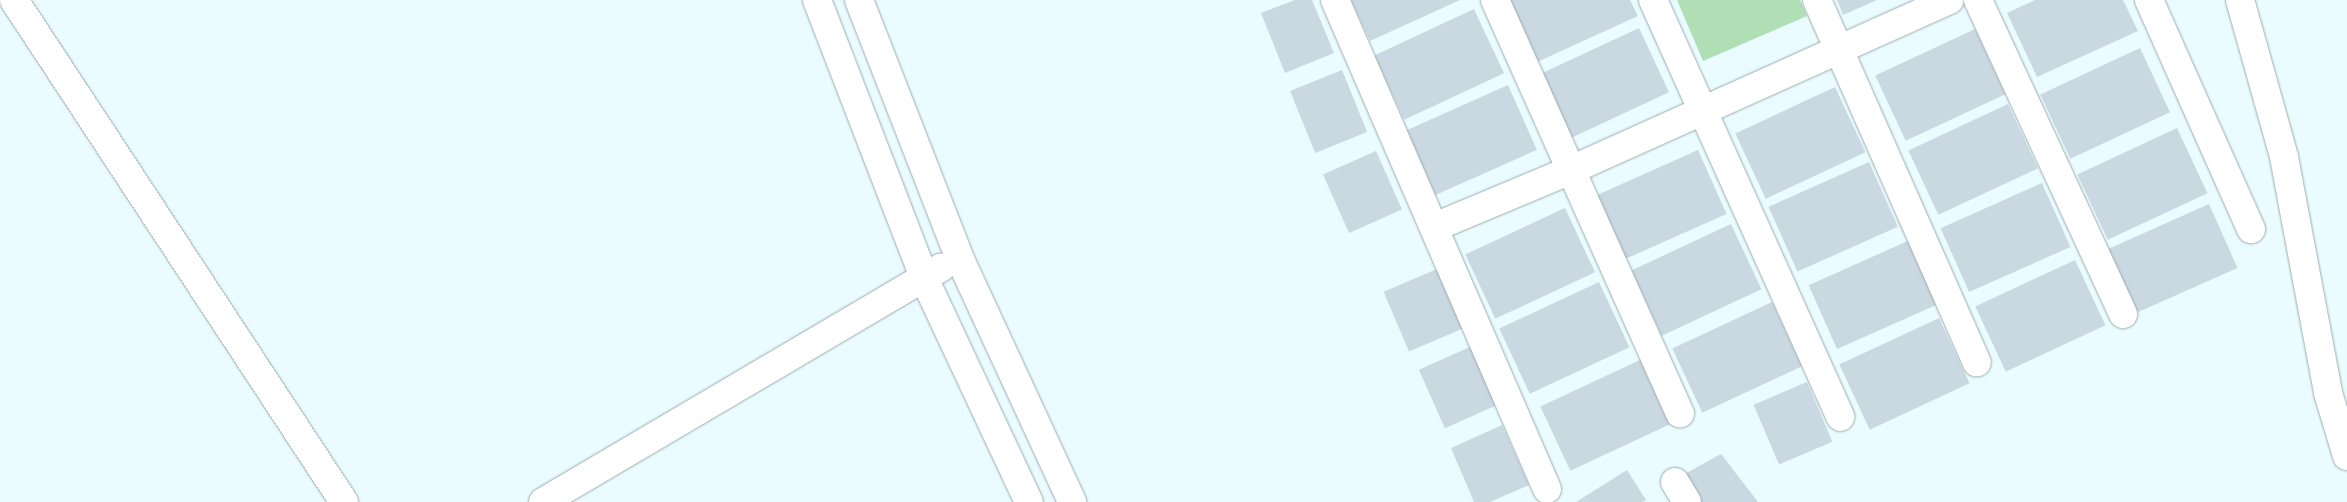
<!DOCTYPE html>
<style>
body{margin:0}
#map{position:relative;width:2347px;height:502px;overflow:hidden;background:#eafcff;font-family:Inter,sans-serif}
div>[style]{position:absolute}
.green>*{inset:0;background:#b1dfb5}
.building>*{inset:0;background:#cad8e1;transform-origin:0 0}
.roads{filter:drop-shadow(0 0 1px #9bacae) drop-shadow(0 0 1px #9bacae)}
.minor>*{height:28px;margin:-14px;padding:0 14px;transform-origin:14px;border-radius:14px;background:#fff}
span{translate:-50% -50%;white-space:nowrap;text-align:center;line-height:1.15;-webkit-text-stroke:5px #eafcff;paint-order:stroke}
</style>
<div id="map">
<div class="green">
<div style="clip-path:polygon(1677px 0,1800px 0,1807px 16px,1703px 61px)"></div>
</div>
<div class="building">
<div style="clip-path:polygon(1295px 0,1312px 0,1334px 53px,1285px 73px,1261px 13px)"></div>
<div style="clip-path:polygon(1351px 0,1460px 0,1370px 41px)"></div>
<div style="clip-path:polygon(1509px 0,1630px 0,1638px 16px,1537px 62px)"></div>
<div style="clip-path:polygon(1837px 0,1877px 0,1843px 15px)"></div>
<div style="clip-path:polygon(2035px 0,2123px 0,2138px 31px,2037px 77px,2007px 13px)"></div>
<div style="left:1474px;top:9px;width:71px;height:110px;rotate:65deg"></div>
<div style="left:1639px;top:28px;width:71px;height:110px;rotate:65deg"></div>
<div style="left:1975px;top:29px;width:72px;height:110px;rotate:65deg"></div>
<div style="left:2140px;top:48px;width:71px;height:110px;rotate:65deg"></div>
<div style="left:1342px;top:70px;width:67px;height:56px;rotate:68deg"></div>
<div style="left:1508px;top:85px;width:71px;height:111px;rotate:66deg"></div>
<div style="left:1835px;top:87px;width:72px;height:110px;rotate:65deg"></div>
<div style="left:2008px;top:104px;width:71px;height:110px;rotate:65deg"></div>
<div style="left:2177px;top:128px;width:72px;height:110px;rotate:65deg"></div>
<div style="left:1698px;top:150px;width:70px;height:111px;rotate:66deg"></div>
<div style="left:1376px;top:151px;width:64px;height:58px;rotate:66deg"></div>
<div style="left:1869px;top:162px;width:71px;height:110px;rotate:66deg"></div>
<div style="left:2042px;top:183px;width:70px;height:111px;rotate:66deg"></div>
<div style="left:2209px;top:204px;width:70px;height:111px;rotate:66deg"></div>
<div style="left:1565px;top:208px;width:71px;height:110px;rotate:65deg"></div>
<div style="left:1731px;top:224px;width:72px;height:110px;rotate:65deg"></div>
<div style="left:1910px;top:240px;width:70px;height:111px;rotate:66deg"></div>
<div style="left:2075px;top:260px;width:72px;height:110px;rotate:65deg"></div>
<div style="left:1437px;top:269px;width:65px;height:58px;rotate:67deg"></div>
<div style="left:1599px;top:282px;width:72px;height:110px;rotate:65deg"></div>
<div style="left:1772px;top:302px;width:71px;height:110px;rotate:65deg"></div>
<div style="left:1939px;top:318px;width:72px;height:110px;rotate:65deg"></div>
<div style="left:1470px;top:347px;width:64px;height:56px;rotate:66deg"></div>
<div style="left:1640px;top:360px;width:71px;height:110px;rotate:65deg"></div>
<div style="left:1807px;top:382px;width:65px;height:58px;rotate:67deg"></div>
<div style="clip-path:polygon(1502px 425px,1529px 485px,1490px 502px,1474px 502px,1451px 448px)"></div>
<div style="clip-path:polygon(1721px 454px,1758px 502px,1701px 502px,1683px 475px)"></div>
<div style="clip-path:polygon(1627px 470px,1646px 500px,1643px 502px,1576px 502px)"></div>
</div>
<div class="roads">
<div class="minor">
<div style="left:14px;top:0;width:601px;rotate:56.68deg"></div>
<div style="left:817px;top:0;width:298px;rotate:68.9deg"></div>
<div style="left:924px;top:278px;width:247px;rotate:64.9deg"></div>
<div style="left:859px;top:0;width:276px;rotate:68.7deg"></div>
<div style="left:959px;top:257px;width:270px;rotate:65.2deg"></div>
<div style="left:1335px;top:0;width:533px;rotate:66.56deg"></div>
<div style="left:1495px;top:0;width:453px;rotate:65.9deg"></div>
<div style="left:1653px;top:0;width:457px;rotate:65.8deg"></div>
<div style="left:1817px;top:0;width:396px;rotate:66.2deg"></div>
<div style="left:1978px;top:0;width:346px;rotate:65.2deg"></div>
<div style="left:2149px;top:0;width:251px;rotate:66deg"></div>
<div style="left:2240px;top:0;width:163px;rotate:74.3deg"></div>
<div style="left:2284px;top:157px;width:240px;rotate:79.4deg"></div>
<div style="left:2328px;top:393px;width:66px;rotate:73.2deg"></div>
<div style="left:1435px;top:227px;width:147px;rotate:-22.7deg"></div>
<div style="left:1571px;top:170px;width:415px;rotate:-24.2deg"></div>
<div style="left:1675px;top:482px;width:23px;rotate:59deg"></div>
<div style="left:543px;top:502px;width:462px;rotate:-30.5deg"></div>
</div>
</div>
</div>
